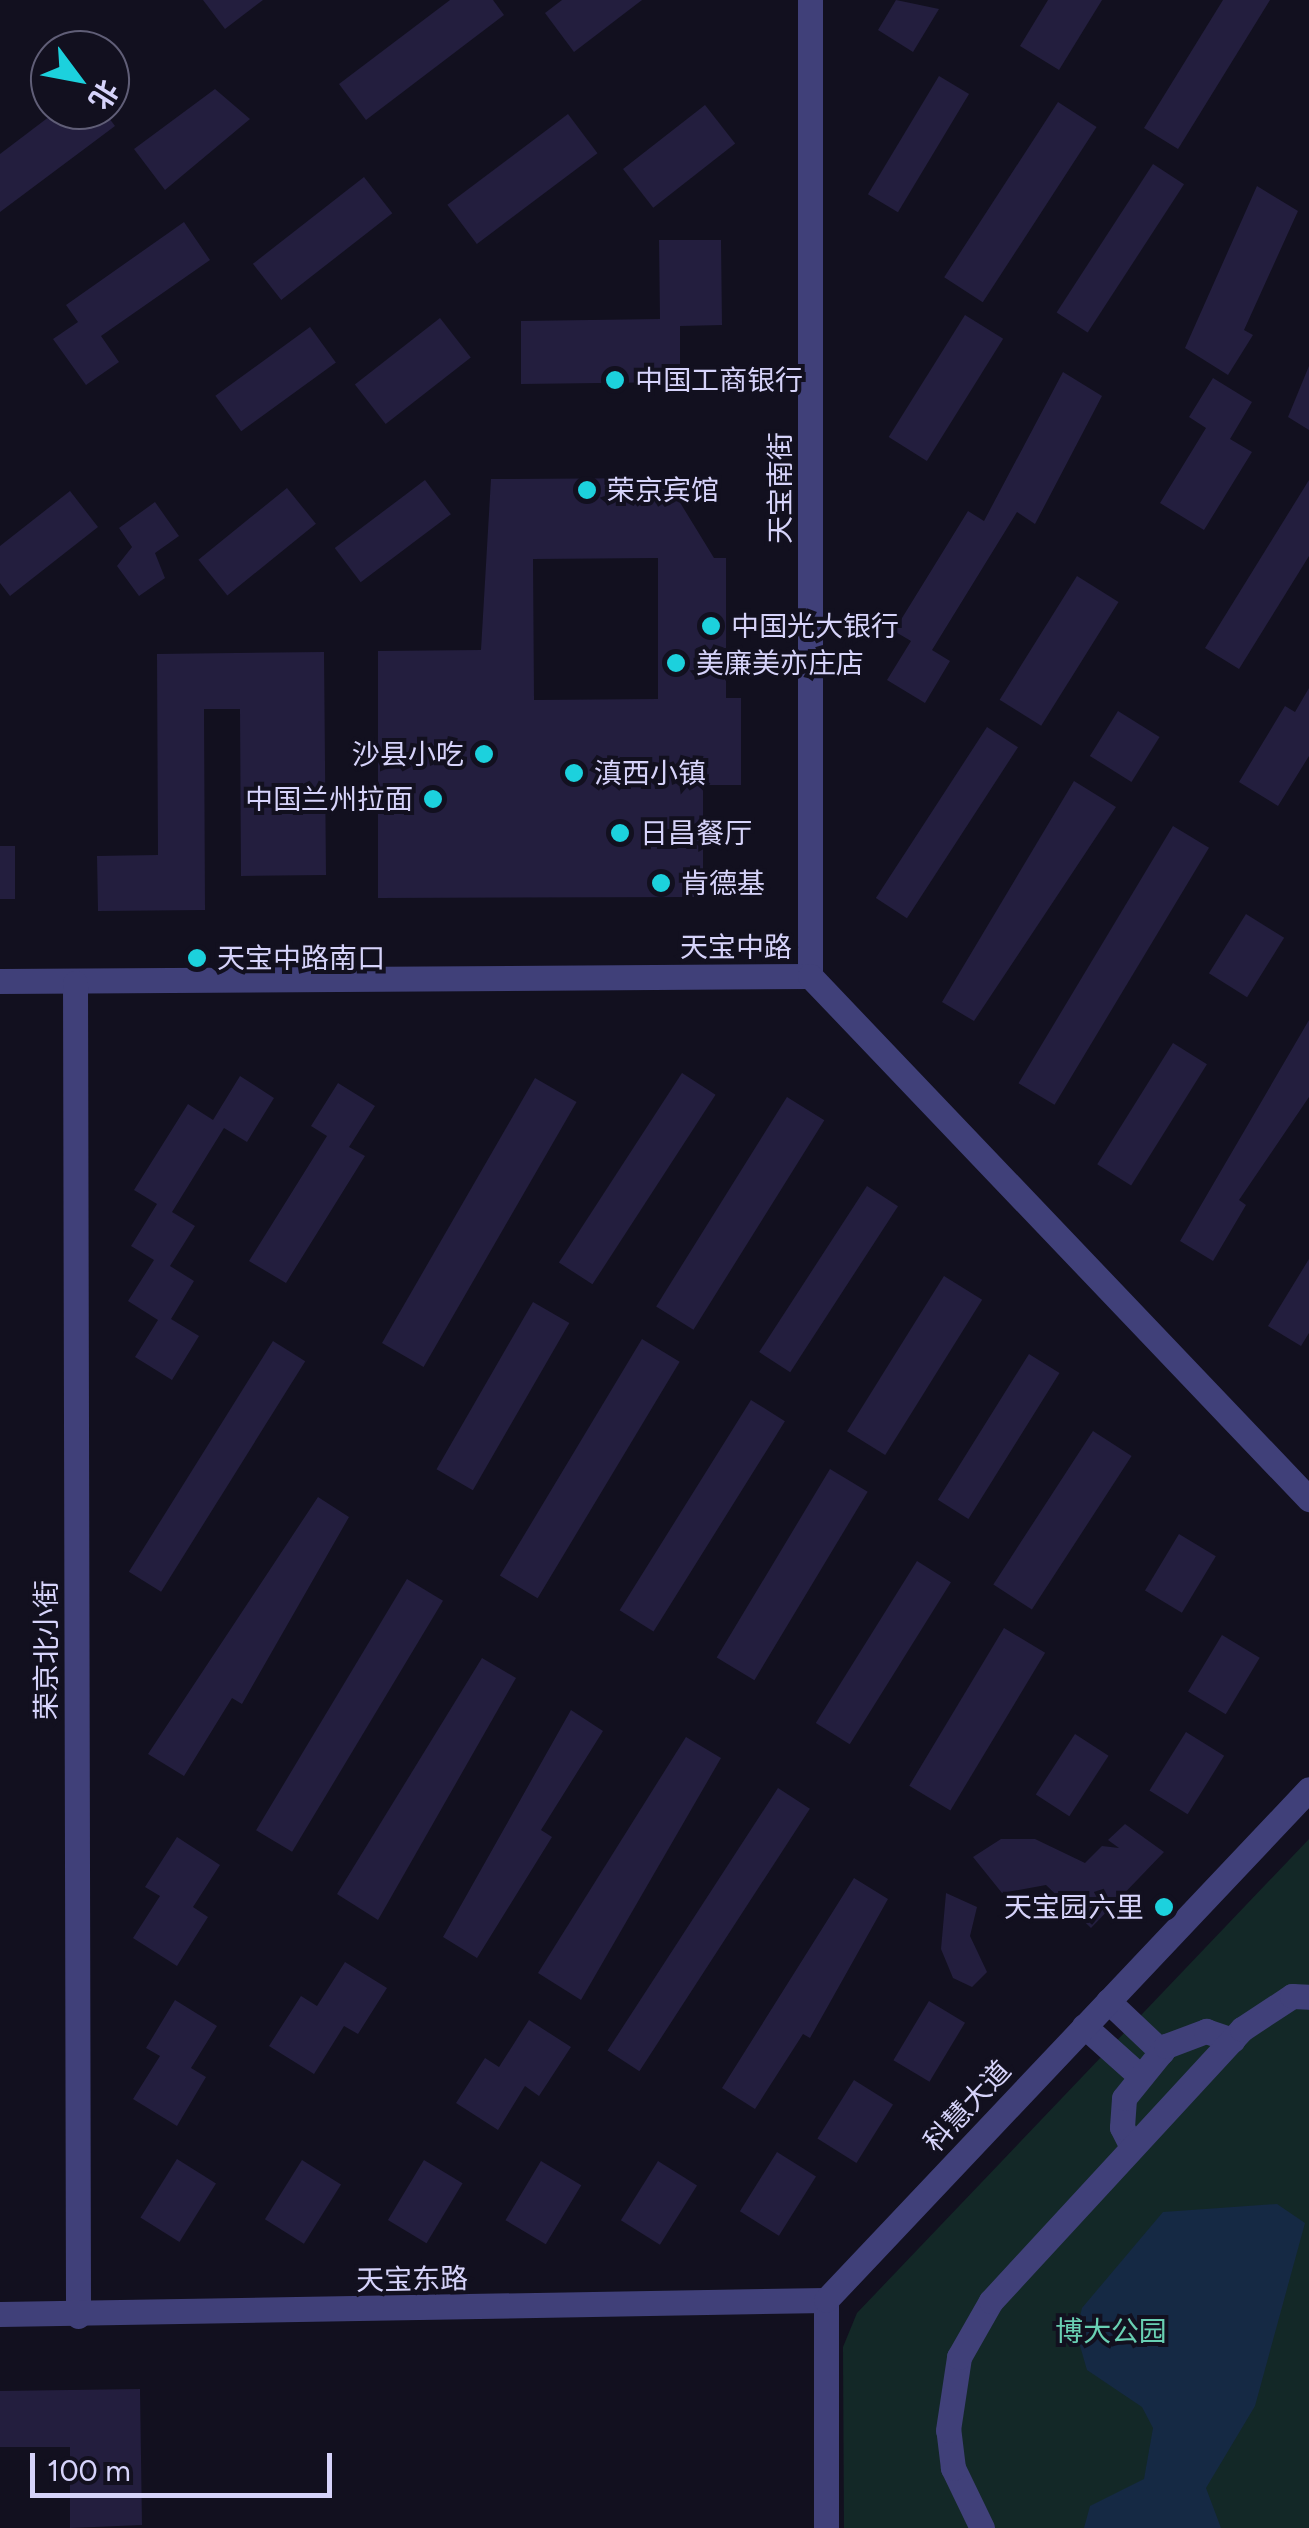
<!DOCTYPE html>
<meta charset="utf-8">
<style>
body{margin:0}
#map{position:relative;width:1309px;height:2528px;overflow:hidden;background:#12101f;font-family:Figtree,"Noto Sans SC",sans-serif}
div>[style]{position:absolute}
.green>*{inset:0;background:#132827}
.water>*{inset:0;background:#152944}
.building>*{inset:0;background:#231e3e;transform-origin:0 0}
.minor>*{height:25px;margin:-12.5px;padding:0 12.5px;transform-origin:12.5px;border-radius:12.5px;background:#404079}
.dots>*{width:28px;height:28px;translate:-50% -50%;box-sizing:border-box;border:5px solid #12101f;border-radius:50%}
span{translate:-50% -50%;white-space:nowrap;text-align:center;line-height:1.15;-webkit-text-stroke:8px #12101f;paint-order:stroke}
.poi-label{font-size:28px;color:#d6d3fa}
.left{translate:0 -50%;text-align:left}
.right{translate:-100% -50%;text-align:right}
.street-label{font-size:28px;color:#d6d3fa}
.park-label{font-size:28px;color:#69d0b3}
.north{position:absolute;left:30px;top:30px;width:100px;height:100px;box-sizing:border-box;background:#12101f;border:2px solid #605e77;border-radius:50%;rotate:122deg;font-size:28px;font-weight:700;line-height:40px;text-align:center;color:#d6d3fa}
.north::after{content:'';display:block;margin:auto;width:35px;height:45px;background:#1cd1dd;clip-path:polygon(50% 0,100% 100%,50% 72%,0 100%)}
.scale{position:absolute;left:30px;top:2453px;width:302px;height:45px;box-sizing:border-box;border:5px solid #d6d3fa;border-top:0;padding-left:12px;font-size:30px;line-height:35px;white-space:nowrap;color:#d6d3fa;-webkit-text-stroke:8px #12101f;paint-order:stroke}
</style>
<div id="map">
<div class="green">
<div style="clip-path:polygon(1309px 1839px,1309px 2528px,844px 2528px,843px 2347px,857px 2313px)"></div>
</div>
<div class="water">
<div style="clip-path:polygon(1277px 2204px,1305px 2223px,1255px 2406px,1206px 2488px,1221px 2528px,1084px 2528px,1090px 2506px,1144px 2479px,1153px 2428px,1142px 2407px,1087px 2370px,1076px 2332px,1082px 2308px,1163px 2212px)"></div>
</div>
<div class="building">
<div style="clip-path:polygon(203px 0,263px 0,225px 29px)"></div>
<div style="clip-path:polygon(450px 0,493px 0,504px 15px,366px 120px,339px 84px)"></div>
<div style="clip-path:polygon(562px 0,642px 0,574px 52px,545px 13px)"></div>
<div style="clip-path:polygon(896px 0,939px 9px,913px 52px,878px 30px)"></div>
<div style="clip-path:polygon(1048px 0,1102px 0,1059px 70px,1020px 46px)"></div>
<div style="clip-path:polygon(1223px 0,1270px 0,1178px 149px,1144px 128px)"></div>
<div style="left:939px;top:76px;width:35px;height:138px;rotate:31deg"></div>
<div style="clip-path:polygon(215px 89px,250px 119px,165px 190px,134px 149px)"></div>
<div style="left:1058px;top:102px;width:46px;height:209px;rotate:33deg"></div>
<div style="left:705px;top:105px;width:49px;height:104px;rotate:52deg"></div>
<div style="clip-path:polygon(58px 110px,103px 110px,115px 126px,0 212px,0 154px)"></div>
<div style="left:568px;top:114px;width:49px;height:151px;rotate:53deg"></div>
<div style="left:1153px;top:164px;width:37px;height:177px;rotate:33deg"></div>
<div style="left:364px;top:177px;width:46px;height:141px;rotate:52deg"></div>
<div style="clip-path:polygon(1257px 186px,1298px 211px,1244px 330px,1253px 335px,1228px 375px,1185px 348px)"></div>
<div style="clip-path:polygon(184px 222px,210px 260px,101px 336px,119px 362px,86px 385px,53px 339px,78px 322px,66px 305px)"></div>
<div style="clip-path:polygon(659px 240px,721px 240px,722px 325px,680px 326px,680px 382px,521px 384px,521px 321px,660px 319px)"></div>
<div style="left:965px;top:315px;width:45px;height:144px;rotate:32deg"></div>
<div style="left:440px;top:318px;width:50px;height:108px;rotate:52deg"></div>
<div style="left:310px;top:327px;width:44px;height:117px;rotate:54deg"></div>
<div style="clip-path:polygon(1309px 366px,1309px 430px,1288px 417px)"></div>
<div style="clip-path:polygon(1063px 372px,1102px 396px,1035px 524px,1017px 512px,932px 650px,950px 661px,925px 703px,887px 680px,911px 641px,894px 631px,968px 511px,984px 521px)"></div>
<div style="clip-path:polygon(1213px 378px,1252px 402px,1230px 439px,1252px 452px,1204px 530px,1160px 503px,1206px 428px,1189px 417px)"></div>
<div style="clip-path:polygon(evenodd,665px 478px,714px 558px,726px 558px,726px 698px,741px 698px,741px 785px,703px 785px,703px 897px,378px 898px,378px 651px,481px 650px,491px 479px,665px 478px,658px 558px,658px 699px,534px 700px,533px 559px,658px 558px)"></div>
<div style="left:425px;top:480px;width:43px;height:113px;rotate:53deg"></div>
<div style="clip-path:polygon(1309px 480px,1309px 556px,1239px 669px,1205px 648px)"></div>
<div style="left:287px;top:488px;width:46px;height:114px;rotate:51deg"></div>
<div style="clip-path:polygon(70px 491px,98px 527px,10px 596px,0 583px,0 546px)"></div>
<div style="clip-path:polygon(155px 502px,179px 536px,155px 553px,165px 578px,139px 596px,117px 566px,132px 547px,119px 528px)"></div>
<div style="left:1077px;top:576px;width:49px;height:146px;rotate:32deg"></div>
<div style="clip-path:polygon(324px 652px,326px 875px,241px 876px,240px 709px,204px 709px,205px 910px,98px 911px,97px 856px,158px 855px,157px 654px)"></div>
<div style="clip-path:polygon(1309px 688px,1309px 756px,1278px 806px,1239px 782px,1285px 706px,1295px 712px)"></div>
<div style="left:1118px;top:711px;width:49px;height:53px;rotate:32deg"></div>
<div style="left:987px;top:727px;width:37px;height:204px;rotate:33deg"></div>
<div style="clip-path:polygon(1074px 781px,1116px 807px,974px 1021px,942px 1002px)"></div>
<div style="left:1173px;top:826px;width:42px;height:300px;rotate:31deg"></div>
<div style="left:0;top:846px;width:15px;height:53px"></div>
<div style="left:1246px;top:914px;width:45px;height:70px;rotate:32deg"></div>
<div style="clip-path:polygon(1309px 1020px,1309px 1097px,1239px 1200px,1246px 1205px,1213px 1261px,1180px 1241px)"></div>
<div style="left:1173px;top:1043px;width:40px;height:143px;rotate:32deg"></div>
<div style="left:682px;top:1073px;width:40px;height:226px;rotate:33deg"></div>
<div style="clip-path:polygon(240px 1076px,274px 1098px,247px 1142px,224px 1128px,172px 1212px,195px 1226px,170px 1266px,194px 1281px,171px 1319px,199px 1336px,172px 1380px,135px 1357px,158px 1320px,128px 1301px,154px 1260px,131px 1246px,157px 1204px,134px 1190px,188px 1104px,213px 1120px)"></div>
<div style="left:535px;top:1078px;width:48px;height:306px;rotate:30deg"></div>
<div style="clip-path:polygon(338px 1083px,375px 1106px,349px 1147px,365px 1156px,286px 1283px,249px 1261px,327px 1136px,311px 1126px)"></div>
<div style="left:787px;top:1097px;width:44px;height:247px;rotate:32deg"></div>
<div style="left:867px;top:1186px;width:37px;height:198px;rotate:33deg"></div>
<div style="clip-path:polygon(1309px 1259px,1309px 1333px,1301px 1346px,1268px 1326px)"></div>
<div style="left:944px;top:1276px;width:45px;height:183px;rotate:32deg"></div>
<div style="left:533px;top:1302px;width:42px;height:193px;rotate:30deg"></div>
<div style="left:642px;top:1339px;width:44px;height:276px;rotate:31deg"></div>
<div style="left:273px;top:1341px;width:38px;height:272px;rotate:32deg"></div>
<div style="left:1029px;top:1354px;width:36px;height:172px;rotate:32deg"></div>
<div style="left:751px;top:1400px;width:40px;height:248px;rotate:32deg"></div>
<div style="left:1093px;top:1431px;width:46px;height:183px;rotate:33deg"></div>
<div style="left:830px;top:1469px;width:44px;height:220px;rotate:31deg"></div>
<div style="clip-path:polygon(318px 1497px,349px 1517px,242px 1704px,232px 1698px,184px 1776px,148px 1754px)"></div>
<div style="left:1179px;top:1534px;width:43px;height:66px;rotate:31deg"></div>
<div style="left:917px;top:1561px;width:40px;height:191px;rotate:32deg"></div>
<div style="left:407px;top:1579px;width:42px;height:293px;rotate:31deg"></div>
<div style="left:1004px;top:1628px;width:48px;height:184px;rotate:31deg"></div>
<div style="left:1222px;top:1635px;width:44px;height:66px;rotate:31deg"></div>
<div style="clip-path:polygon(482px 1658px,516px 1678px,378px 1920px,337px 1894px)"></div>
<div style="clip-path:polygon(571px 1710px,603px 1731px,541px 1830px,552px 1837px,477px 1958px,443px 1937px)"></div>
<div style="left:1186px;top:1732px;width:45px;height:69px;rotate:32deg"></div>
<div style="left:1075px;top:1734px;width:40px;height:72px;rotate:33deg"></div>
<div style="clip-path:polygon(686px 1737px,721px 1758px,581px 2000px,538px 1973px)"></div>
<div style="left:778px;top:1788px;width:38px;height:313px;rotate:33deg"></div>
<div style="clip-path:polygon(1125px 1824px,1164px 1852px,1091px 1928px,1046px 1885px,1002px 1893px,973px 1857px,1001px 1839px,1035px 1839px,1085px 1863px,1102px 1846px,1119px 1848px,1108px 1840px)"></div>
<div style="clip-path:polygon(177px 1837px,220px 1865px,193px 1907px,208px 1917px,177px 1966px,133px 1938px,160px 1896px,145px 1887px)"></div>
<div style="clip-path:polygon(854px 1878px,888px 1899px,810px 2038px,803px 2034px,755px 2109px,722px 2088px)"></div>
<div style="clip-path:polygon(946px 1893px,977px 1907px,970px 1936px,987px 1972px,972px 1987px,953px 1978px,941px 1949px)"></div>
<div style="clip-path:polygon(345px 1962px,387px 1988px,358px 2034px,344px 2026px,314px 2074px,269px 2046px,301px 1996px,317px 2006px)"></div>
<div style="clip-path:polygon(175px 2000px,217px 2026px,191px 2068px,206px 2077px,177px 2126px,133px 2099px,160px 2056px,146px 2048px)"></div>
<div style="left:929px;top:2001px;width:42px;height:69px;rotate:31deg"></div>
<div style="clip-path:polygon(529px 2020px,571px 2047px,539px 2096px,525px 2086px,498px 2130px,456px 2103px,485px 2058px,499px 2067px)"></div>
<div style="left:854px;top:2080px;width:46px;height:69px;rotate:32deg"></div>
<div style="left:777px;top:2152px;width:46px;height:70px;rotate:32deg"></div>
<div style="left:177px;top:2159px;width:46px;height:69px;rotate:32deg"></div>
<div style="left:302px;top:2160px;width:46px;height:70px;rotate:32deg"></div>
<div style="left:424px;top:2160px;width:45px;height:70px;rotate:31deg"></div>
<div style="left:541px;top:2161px;width:47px;height:69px;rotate:31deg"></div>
<div style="left:658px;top:2161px;width:46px;height:70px;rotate:32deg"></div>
<div style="clip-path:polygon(140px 2389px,142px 2525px,70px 2528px,70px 2447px,0 2447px,0 2391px)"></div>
</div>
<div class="minor">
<div style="left:810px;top:0;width:976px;rotate:90deg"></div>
<div style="left:0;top:981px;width:810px;rotate:-0.35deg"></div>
<div style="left:810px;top:976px;width:723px;rotate:46.35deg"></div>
<div style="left:75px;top:983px;width:1333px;rotate:89.87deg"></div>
<div style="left:1108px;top:2001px;width:74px;rotate:43.4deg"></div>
<div style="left:1084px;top:2026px;width:75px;rotate:41.8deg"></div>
<div style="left:1132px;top:2147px;width:22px;rotate:-117deg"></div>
<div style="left:1122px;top:2127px;width:29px;rotate:-86deg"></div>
<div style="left:1124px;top:2098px;width:67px;rotate:-51.1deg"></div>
<div style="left:1166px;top:2046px;width:43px;rotate:-20.6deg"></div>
<div style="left:1206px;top:2031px;width:28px;rotate:19deg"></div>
<div style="left:0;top:2314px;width:826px;rotate:-0.97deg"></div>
<div style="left:826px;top:2528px;width:228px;rotate:-90deg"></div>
<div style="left:826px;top:2300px;width:703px;rotate:-46.61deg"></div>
<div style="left:982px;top:2528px;width:67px;rotate:-115.8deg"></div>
<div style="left:953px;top:2468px;width:38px;rotate:-97deg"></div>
<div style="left:948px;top:2430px;width:74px;rotate:-81.4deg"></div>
<div style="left:959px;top:2357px;width:64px;rotate:-60.3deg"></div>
<div style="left:991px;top:2301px;width:370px;rotate:-47.3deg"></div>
<div style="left:1242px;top:2029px;width:60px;rotate:-33.4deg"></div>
<div style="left:1292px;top:1996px;width:17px;rotate:3deg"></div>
</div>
<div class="dots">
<div style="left:615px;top:380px;background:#1cd1dd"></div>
<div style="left:587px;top:490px;background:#1cd1dd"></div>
<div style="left:711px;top:626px;background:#1cd1dd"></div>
<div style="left:676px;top:663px;background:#1cd1dd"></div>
<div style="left:484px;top:754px;background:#1cd1dd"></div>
<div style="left:574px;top:773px;background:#1cd1dd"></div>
<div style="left:433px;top:799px;background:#1cd1dd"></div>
<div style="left:620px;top:833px;background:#1cd1dd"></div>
<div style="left:661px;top:883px;background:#1cd1dd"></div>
<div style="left:197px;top:958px;background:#1cd1dd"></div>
<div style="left:1164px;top:1907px;background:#1cd1dd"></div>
</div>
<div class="poi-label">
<span class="left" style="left:635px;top:380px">中国工商银行</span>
<span class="left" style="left:607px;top:490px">荣京宾馆</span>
<span class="left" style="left:731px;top:626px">中国光大银行</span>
<span class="left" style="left:696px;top:663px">美廉美亦庄店</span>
<span class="right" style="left:464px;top:754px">沙县小吃</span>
<span class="left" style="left:594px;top:773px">滇西小镇</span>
<span class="right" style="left:413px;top:799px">中国兰州拉面</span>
<span class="left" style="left:640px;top:833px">日昌餐厅</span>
<span class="left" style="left:681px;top:883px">肯德基</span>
<span class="left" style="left:217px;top:958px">天宝中路南口</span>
<span class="right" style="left:1144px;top:1907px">天宝园六里</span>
</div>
<div class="street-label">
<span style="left:780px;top:488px;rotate:-90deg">天宝南街</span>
<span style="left:736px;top:947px">天宝中路</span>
<span style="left:46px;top:1650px;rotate:-90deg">荣京北小街</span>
<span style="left:967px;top:2106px;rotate:-47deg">科慧大道</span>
<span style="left:412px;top:2279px;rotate:-1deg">天宝东路</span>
</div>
<div class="park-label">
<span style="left:1111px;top:2331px">博大公园</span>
</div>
<div class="north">北</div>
<div class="scale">100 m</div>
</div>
